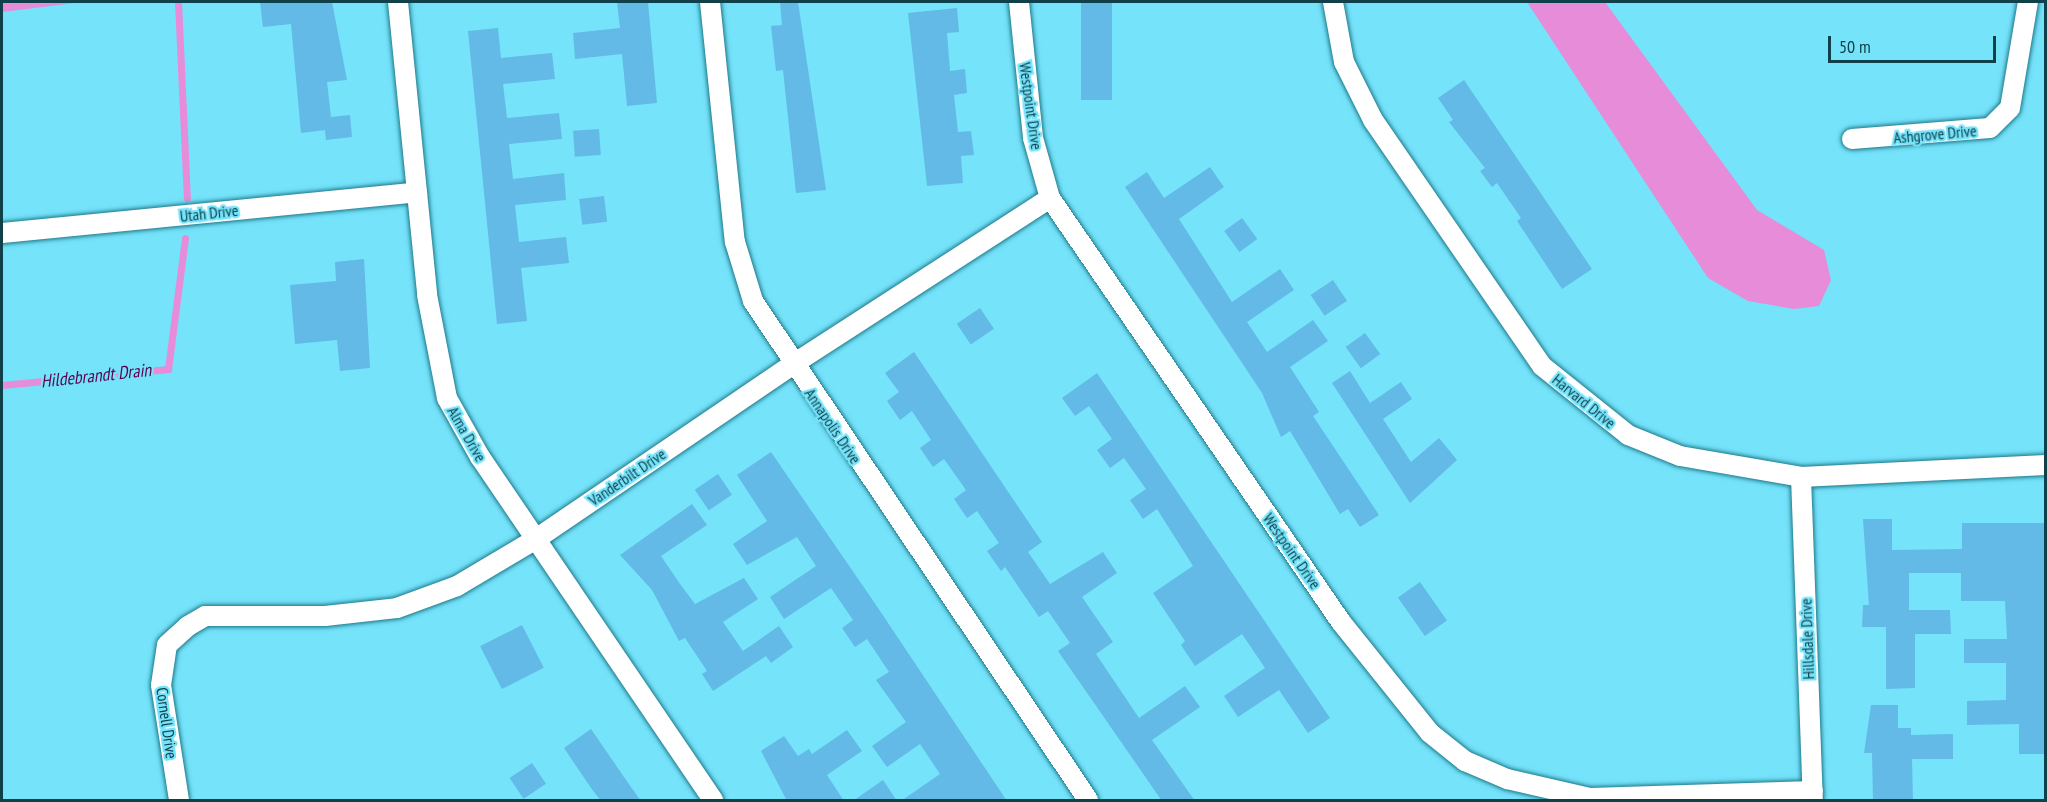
<!DOCTYPE html>
<style>
body{margin:0}
#map{position:relative;width:2047px;height:802px;overflow:hidden;background:#75e3fa;font-family:"PT Sans Narrow",sans-serif}
div>[style]{position:absolute}
.water>*{inset:0;background:#e68cd8}
.stream>*{height:7px;margin:-3.5px;padding:0 3.5px;transform-origin:3.5px;border-radius:3.5px;background:#e68cd8}
.building>*{inset:0;background:#63bae7;transform-origin:0 0}
.roads{filter:drop-shadow(0 0 2px #1e798a) drop-shadow(0 0 2px #1e798a)}
.street>*{height:20px;margin:-10px;padding:0 10px;transform-origin:10px;border-radius:10px;background:#fff}
span{translate:-50% -50%;white-space:nowrap;text-align:center;line-height:1.15;-webkit-text-stroke:4.5px #75e3fa;paint-order:stroke}
.street-label{font-size:16px;color:#10414a}
.water-label{font-size:18px;color:#570350;font-style:italic}
.frame{position:absolute;inset:0;border:3px solid #10414a;pointer-events:none}
.scale{position:absolute;left:1828px;top:36px;width:168px;height:27px;box-sizing:border-box;border:3px solid #10414a;border-top:0;padding-left:8px;font-size:18px;line-height:21px;white-space:nowrap;color:#10414a;-webkit-text-stroke:4px #75e3fa;paint-order:stroke}
</style>
<div id="map">
<div class="water">
<div style="clip-path:polygon(2px 2px,83px 2px,2px 12px)"></div>
<div style="clip-path:polygon(1527px 2px,1605px 2px,1757px 210px,1824px 250px,1831px 280px,1819px 306px,1794px 309px,1748px 301px,1708px 278px)"></div>
</div>
<div class="stream">
<div style="left:178px;top:2px;width:196px;rotate:87.4deg"></div>
<div style="left:2px;top:385px;width:167px;rotate:-5.5deg"></div>
<div style="left:168px;top:369px;width:132px;rotate:-82.6deg"></div>
</div>
<div class="building">
<div style="clip-path:polygon(260px 2px,332px 2px,347px 80px,327px 82px,331px 117px,350px 115px,352px 137px,326px 140px,325px 130px,301px 133px,291px 24px,263px 27px)"></div>
<div style="clip-path:polygon(617px 2px,648px 2px,657px 103px,627px 106px,622px 54px,575px 59px,573px 33px,620px 28px)"></div>
<div style="clip-path:polygon(780px 2px,798px 2px,826px 190px,796px 193px,783px 70px,776px 71px,771px 26px,782px 25px)"></div>
<div style="left:1081px;top:2px;width:31px;height:98px"></div>
<div style="clip-path:polygon(957px 8px,959px 32px,947px 33px,950px 71px,965px 69px,967px 93px,954px 95px,958px 132px,971px 131px,974px 155px,961px 156px,963px 183px,927px 186px,908px 13px)"></div>
<div style="clip-path:polygon(498px 28px,501px 58px,552px 53px,555px 79px,503px 84px,507px 118px,559px 113px,562px 139px,509px 144px,513px 179px,564px 173px,566px 200px,515px 205px,519px 242px,566px 237px,569px 263px,521px 268px,527px 321px,497px 324px,468px 31px)"></div>
<div style="clip-path:polygon(1464px 80px,1592px 269px,1562px 289px,1517px 221px,1521px 218px,1497px 183px,1492px 187px,1480px 171px,1485px 168px,1449px 122px,1453px 120px,1438px 98px)"></div>
<div style="left:599px;top:129px;width:26px;height:26px;rotate:86deg"></div>
<div style="clip-path:polygon(1210px 167px,1224px 187px,1179px 219px,1232px 302px,1280px 269px,1294px 290px,1247px 322px,1267px 352px,1313px 320px,1328px 341px,1290px 367px,1319px 412px,1313px 416px,1379px 515px,1360px 527px,1348px 509px,1340px 514px,1290px 431px,1281px 437px,1262px 393px,1125px 187px,1147px 172px,1164px 198px)"></div>
<div style="left:604px;top:196px;width:26px;height:25px;rotate:83deg"></div>
<div style="left:1242px;top:218px;width:26px;height:22px;rotate:54deg"></div>
<div style="clip-path:polygon(364px 259px,370px 368px,340px 371px,337px 340px,295px 344px,290px 285px,336px 281px,335px 262px)"></div>
<div style="left:1333px;top:280px;width:25px;height:27px;rotate:56deg"></div>
<div style="left:980px;top:308px;width:25px;height:28px;rotate:56deg"></div>
<div style="left:1365px;top:333px;width:26px;height:24px;rotate:54deg"></div>
<div style="clip-path:polygon(914px 352px,1042px 542px,1028px 552px,1050px 584px,1103px 552px,1117px 573px,1082px 597px,1113px 642px,1096px 654px,1139px 718px,1185px 686px,1200px 707px,1152px 740px,1195px 801px,1162px 801px,1058px 651px,1070px 643px,1048px 611px,1039px 617px,1005px 567px,1001px 571px,987px 551px,999px 543px,977px 511px,967px 518px,954px 499px,966px 490px,944px 459px,933px 467px,920px 448px,931px 440px,912px 411px,900px 420px,887px 401px,899px 392px,885px 373px)"></div>
<div style="clip-path:polygon(1350px 371px,1370px 403px,1401px 382px,1412px 399px,1383px 419px,1411px 462px,1439px 438px,1457px 460px,1410px 503px,1332px 383px)"></div>
<div style="clip-path:polygon(1097px 373px,1330px 718px,1308px 733px,1279px 690px,1238px 717px,1224px 696px,1265px 668px,1242px 634px,1195px 666px,1181px 645px,1185px 641px,1153px 593px,1193px 566px,1157px 509px,1143px 519px,1130px 500px,1146px 489px,1124px 458px,1110px 468px,1097px 450px,1112px 439px,1089px 406px,1075px 416px,1062px 398px)"></div>
<div style="clip-path:polygon(771px 452px,876px 605px,1007px 801px,901px 801px,940px 774px,920px 744px,887px 767px,872px 746px,906px 722px,876px 680px,889px 672px,867px 639px,855px 647px,842px 628px,853px 620px,831px 588px,784px 619px,770px 597px,816px 566px,797px 537px,747px 565px,733px 544px,767px 521px,737px 475px)"></div>
<div style="left:718px;top:474px;width:25px;height:28px;rotate:56deg"></div>
<div style="clip-path:polygon(692px 504px,707px 525px,661px 556px,680px 584px,695px 604px,744px 578px,758px 599px,723px 622px,743px 651px,779px 626px,793px 647px,771px 663px,766px 656px,713px 691px,702px 674px,707px 671px,685px 638px,679px 641px,652px 590px,620px 555px)"></div>
<div style="clip-path:polygon(1863px 519px,1892px 519px,1892px 550px,1962px 549px,1962px 523px,2046px 523px,2046px 754px,2019px 754px,2019px 724px,1967px 725px,1967px 701px,2006px 700px,2006px 663px,1964px 663px,1964px 639px,2007px 639px,2005px 601px,1961px 601px,1961px 573px,1909px 573px,1909px 610px,1950px 610px,1951px 634px,1915px 634px,1915px 688px,1886px 689px,1886px 627px,1862px 627px,1863px 605px,1869px 605px)"></div>
<div style="left:1420px;top:582px;width:47px;height:27px;rotate:55deg"></div>
<div style="left:522px;top:625px;width:48px;height:47px;rotate:63deg"></div>
<div style="clip-path:polygon(1871px 705px,1898px 705px,1898px 728px,1911px 728px,1911px 735px,1953px 734px,1953px 759px,1912px 759px,1913px 801px,1873px 801px,1872px 753px,1864px 753px)"></div>
<div style="clip-path:polygon(591px 729px,626px 780px,641px 801px,601px 801px,591px 788px,564px 748px)"></div>
<div style="clip-path:polygon(847px 730px,862px 751px,827px 775px,844px 801px,787px 801px,761px 751px,784px 736px,798px 756px,809px 749px,812px 754px)"></div>
<div style="left:532px;top:763px;width:25px;height:27px;rotate:56deg"></div>
<div style="clip-path:polygon(883px 780px,897px 801px,853px 801px)"></div>
</div>
<div class="roads">
<div class="street">
<div style="left:398px;top:2px;width:294px;rotate:84.3deg"></div>
<div style="left:427px;top:295px;width:105px;rotate:79deg"></div>
<div style="left:447px;top:398px;width:68px;rotate:60.8deg"></div>
<div style="left:480px;top:457px;width:415px;rotate:55.8deg"></div>
<div style="left:710px;top:2px;width:241px;rotate:84.1deg"></div>
<div style="left:735px;top:242px;width:62px;rotate:73deg"></div>
<div style="left:753px;top:301px;width:601px;rotate:56.12deg"></div>
<div style="left:1019px;top:2px;width:137px;rotate:84.1deg"></div>
<div style="left:1033px;top:138px;width:62px;rotate:74.2deg"></div>
<div style="left:1050px;top:198px;width:514px;rotate:55.54deg"></div>
<div style="left:1341px;top:622px;width:142px;rotate:51.3deg"></div>
<div style="left:1430px;top:733px;width:45px;rotate:38.7deg"></div>
<div style="left:1465px;top:761px;width:46px;rotate:23.2deg"></div>
<div style="left:1507px;top:779px;width:85px;rotate:12.9deg"></div>
<div style="left:1590px;top:798px;width:223px;rotate:-1.8deg"></div>
<div style="left:1333px;top:2px;width:61px;rotate:79.6deg"></div>
<div style="left:1344px;top:62px;width:65px;rotate:63.4deg"></div>
<div style="left:1373px;top:120px;width:298px;rotate:55.5deg"></div>
<div style="left:1542px;top:366px;width:110px;rotate:38.7deg"></div>
<div style="left:1628px;top:435px;width:56px;rotate:22deg"></div>
<div style="left:1680px;top:456px;width:123px;rotate:9.8deg"></div>
<div style="left:1801px;top:477px;width:245px;rotate:-2.8deg"></div>
<div style="left:1852px;top:139px;width:138px;rotate:-4.6deg"></div>
<div style="left:1990px;top:128px;width:28px;rotate:-45deg"></div>
<div style="left:2010px;top:108px;width:108px;rotate:-80.4deg"></div>
<div style="left:2px;top:233px;width:417px;rotate:-5.6deg"></div>
<div style="left:1801px;top:477px;width:323px;rotate:87.9deg"></div>
<div style="left:179px;top:800px;width:116px;rotate:-98.9deg"></div>
<div style="left:161px;top:685px;width:40px;rotate:-81.5deg"></div>
<div style="left:167px;top:645px;width:28px;rotate:-42deg"></div>
<div style="left:188px;top:626px;width:20px;rotate:-30deg"></div>
<div style="left:205px;top:616px;width:120px"></div>
<div style="left:325px;top:616px;width:72px;rotate:-6.3deg"></div>
<div style="left:397px;top:608px;width:64px;rotate:-20.1deg"></div>
<div style="left:457px;top:586px;width:92px;rotate:-30.7deg"></div>
<div style="left:536px;top:539px;width:310px;rotate:-34.2deg"></div>
<div style="left:792px;top:365px;width:307px;rotate:-32.9deg"></div>
</div>
</div>
<div class="street-label">
<span style="left:1031px;top:106px;rotate:82deg">Westpoint Drive</span>
<span style="left:1935px;top:134px;rotate:-5deg">Ashgrove Drive</span>
<span style="left:209px;top:213px;rotate:-6deg">Utah Drive</span>
<span style="left:1584px;top:401px;rotate:39deg">Harvard Drive</span>
<span style="left:833px;top:426px;rotate:56deg">Annapolis Drive</span>
<span style="left:467px;top:434px;rotate:60deg">Alma Drive</span>
<span style="left:627px;top:477px;rotate:-34deg">Vanderbilt Drive</span>
<span style="left:1292px;top:551px;rotate:55deg">Westpoint Drive</span>
<span style="left:1807px;top:639px;rotate:-92deg">Hillsdale Drive</span>
<span style="left:167px;top:723px;rotate:82deg">Cornell Drive</span>
</div>
<div class="water-label">
<span style="left:96px;top:376px;rotate:-6deg">Hildebrandt Drain</span>
</div>
<div class="frame"></div>
<div class="scale">50 m</div>
</div>
